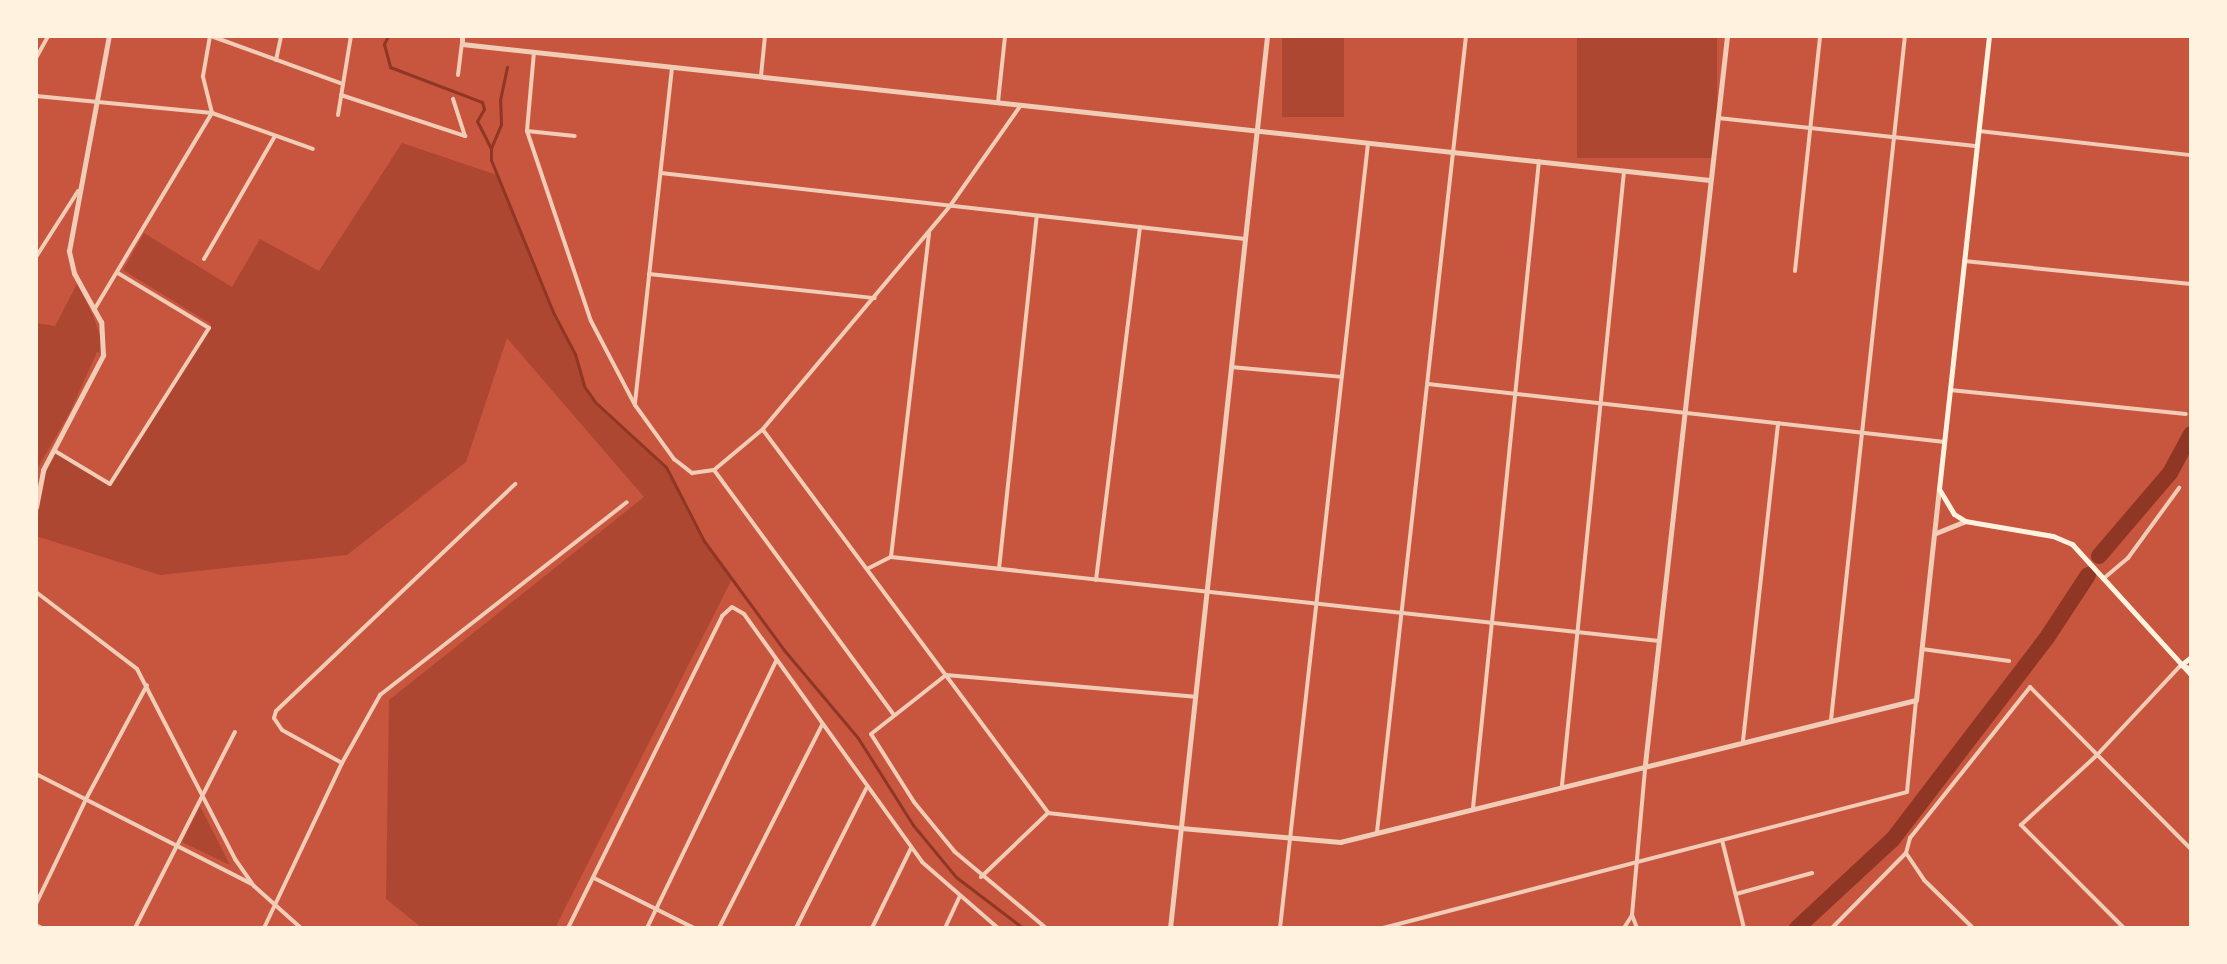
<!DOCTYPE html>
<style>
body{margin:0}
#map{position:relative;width:2227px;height:964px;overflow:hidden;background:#c8553d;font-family:"Fira Sans",sans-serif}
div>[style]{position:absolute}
.green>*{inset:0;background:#ae4732;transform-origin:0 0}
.stream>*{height:3px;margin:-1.5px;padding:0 1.5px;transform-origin:1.5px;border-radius:1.5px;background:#8f3625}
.river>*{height:16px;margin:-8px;padding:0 8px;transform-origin:8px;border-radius:8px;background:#8f3625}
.minor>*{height:4px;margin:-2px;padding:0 2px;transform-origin:2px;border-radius:2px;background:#f1ccb7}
.tertiary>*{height:5px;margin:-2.5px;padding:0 2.5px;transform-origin:2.5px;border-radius:2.5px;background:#f1ccb7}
.secondary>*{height:5px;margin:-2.5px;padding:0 2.5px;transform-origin:2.5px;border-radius:2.5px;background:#fff3e0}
span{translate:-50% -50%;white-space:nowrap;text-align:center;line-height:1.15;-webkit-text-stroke:8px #fff3e0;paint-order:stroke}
.frame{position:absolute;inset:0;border:38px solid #fff3e0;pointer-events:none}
</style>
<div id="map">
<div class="green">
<div style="left:1282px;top:36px;width:62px;height:81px"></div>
<div style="left:1577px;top:36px;width:140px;height:122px"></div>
<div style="clip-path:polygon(402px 143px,497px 175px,554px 314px,575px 354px,584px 386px,596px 402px,666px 467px,704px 541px,732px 579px,555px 928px,422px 928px,386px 899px,389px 700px,644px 497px,507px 338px,466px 462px,347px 555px,160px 575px,36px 536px,43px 470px,55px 451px,111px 484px,211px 324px,123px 270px,144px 233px,232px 287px,260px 239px,319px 271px)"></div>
<div style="clip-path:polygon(77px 284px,93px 315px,103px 345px,102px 354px,97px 352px,70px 412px,36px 471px,36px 323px,55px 326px)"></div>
<div style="clip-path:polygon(200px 806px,230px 865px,182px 842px)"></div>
</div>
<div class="stream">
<div style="left:388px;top:36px;width:9px;rotate:117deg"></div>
<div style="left:384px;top:44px;width:24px;rotate:75deg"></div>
<div style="left:390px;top:67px;width:98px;rotate:20.8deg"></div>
<div style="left:482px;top:102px;width:7px;rotate:74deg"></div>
<div style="left:484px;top:109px;width:14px;rotate:120deg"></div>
<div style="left:477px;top:121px;width:31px;rotate:63deg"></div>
<div style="left:491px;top:149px;width:11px;rotate:90deg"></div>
<div style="left:491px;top:160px;width:166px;rotate:67.8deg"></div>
<div style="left:554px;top:314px;width:45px;rotate:62.3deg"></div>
<div style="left:575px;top:354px;width:33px;rotate:74deg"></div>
<div style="left:584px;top:386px;width:19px;rotate:55deg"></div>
<div style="left:595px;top:402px;width:96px;rotate:42.5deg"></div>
<div style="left:666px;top:467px;width:83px;rotate:62.8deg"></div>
<div style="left:704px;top:541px;width:135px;rotate:53.7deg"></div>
<div style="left:784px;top:650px;width:115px;rotate:49.9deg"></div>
<div style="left:858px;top:738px;width:103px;rotate:57.7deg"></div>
<div style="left:913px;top:825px;width:67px;rotate:50.4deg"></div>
<div style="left:956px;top:877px;width:84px;rotate:37.3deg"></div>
<div style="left:491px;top:148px;width:26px;rotate:-67deg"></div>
<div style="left:501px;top:124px;width:24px;rotate:-92deg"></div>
<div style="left:500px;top:100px;width:34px;rotate:-78deg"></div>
</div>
<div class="river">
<div style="left:2099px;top:556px;width:109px;rotate:-49.5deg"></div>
<div style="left:2170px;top:473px;width:44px;rotate:-61.7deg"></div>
<div style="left:1797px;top:928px;width:131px;rotate:-42.8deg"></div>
<div style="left:1893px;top:839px;width:255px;rotate:-52.6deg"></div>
<div style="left:2048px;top:636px;width:73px;rotate:-56.7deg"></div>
</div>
<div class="minor">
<div style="left:211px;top:36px;width:140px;rotate:20deg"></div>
<div style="left:534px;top:52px;width:79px;rotate:95.1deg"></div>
<div style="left:527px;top:131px;width:200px;rotate:71.4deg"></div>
<div style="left:591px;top:321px;width:95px;rotate:62.4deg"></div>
<div style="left:635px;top:405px;width:67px;rotate:54.2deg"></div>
<div style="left:674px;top:459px;width:23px;rotate:38deg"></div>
<div style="left:692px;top:473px;width:22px;rotate:-8deg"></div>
<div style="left:714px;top:470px;width:64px;rotate:-39.9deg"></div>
<div style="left:763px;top:429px;width:291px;rotate:-50deg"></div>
<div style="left:950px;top:206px;width:123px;rotate:-54.9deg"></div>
<div style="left:36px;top:58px;width:25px;rotate:-61deg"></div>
<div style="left:276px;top:60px;width:25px;rotate:-78deg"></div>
<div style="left:458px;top:75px;width:31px;rotate:-83deg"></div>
<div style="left:761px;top:76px;width:40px;rotate:-84.3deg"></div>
<div style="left:341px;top:95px;width:131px;rotate:18.3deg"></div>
<div style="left:465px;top:136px;width:39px;rotate:-108deg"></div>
<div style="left:36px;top:96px;width:177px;rotate:5.5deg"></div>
<div style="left:212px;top:113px;width:107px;rotate:19.6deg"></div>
<div style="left:998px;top:102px;width:66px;rotate:-83.9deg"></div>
<div style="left:338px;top:115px;width:80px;rotate:-80.7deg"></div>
<div style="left:1718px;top:118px;width:261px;rotate:6.2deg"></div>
<div style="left:527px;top:131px;width:48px;rotate:5.9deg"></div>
<div style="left:1979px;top:131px;width:213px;rotate:6.5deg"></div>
<div style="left:661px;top:173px;width:588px;rotate:6.45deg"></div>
<div style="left:36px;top:257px;width:78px;rotate:-57.5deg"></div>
<div style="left:204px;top:259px;width:142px;rotate:-60deg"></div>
<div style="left:1964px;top:261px;width:228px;rotate:5.8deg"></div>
<div style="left:1795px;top:271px;width:236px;rotate:-83.9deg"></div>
<div style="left:649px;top:274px;width:227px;rotate:6.1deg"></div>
<div style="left:94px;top:310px;width:230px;rotate:-59.1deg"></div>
<div style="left:212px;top:113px;width:38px;rotate:-104deg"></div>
<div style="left:203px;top:76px;width:41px;rotate:-80.1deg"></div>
<div style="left:1231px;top:367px;width:111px;rotate:5.1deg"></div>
<div style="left:1428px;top:384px;width:520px;rotate:6.4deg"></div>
<div style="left:1950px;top:390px;width:237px;rotate:5.8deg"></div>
<div style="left:635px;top:403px;width:338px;rotate:-83.7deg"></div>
<div style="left:763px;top:430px;width:477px;rotate:53.3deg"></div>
<div style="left:55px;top:451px;width:64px;rotate:31deg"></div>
<div style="left:110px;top:484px;width:185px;rotate:-57.6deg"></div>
<div style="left:209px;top:328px;width:106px;rotate:-148.9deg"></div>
<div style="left:714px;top:470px;width:304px;rotate:53.7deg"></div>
<div style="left:891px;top:557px;width:326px;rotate:-83.3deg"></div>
<div style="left:867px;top:569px;width:27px;rotate:-27deg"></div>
<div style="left:891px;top:557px;width:773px;rotate:6.24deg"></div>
<div style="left:999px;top:569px;width:355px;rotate:-83.9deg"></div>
<div style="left:2103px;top:579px;width:33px;rotate:-40deg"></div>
<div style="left:2128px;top:558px;width:87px;rotate:-53.9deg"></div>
<div style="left:1096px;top:580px;width:356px;rotate:-82.9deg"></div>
<div style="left:36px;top:592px;width:127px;rotate:37.3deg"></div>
<div style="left:137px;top:669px;width:214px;rotate:62.7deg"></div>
<div style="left:235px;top:859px;width:33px;rotate:55deg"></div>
<div style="left:254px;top:886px;width:63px;rotate:41.8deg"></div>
<div style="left:1922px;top:649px;width:88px;rotate:7.9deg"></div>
<div style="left:1831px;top:720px;width:688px;rotate:-83.83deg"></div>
<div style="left:1743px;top:741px;width:320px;rotate:-83.7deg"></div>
<div style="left:342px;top:763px;width:68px;rotate:-151.2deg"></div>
<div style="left:282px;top:730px;width:14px;rotate:-124deg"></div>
<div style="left:274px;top:718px;width:7px;rotate:-74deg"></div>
<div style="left:276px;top:711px;width:330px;rotate:-43.5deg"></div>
<div style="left:36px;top:774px;width:242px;rotate:27deg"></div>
<div style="left:1562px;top:785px;width:617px;rotate:-84.23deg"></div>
<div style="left:1473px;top:808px;width:650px;rotate:-84.18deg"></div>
<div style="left:1377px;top:832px;width:801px;rotate:-83.62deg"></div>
<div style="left:1722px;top:840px;width:91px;rotate:76deg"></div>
<div style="left:1906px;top:853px;width:32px;rotate:56deg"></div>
<div style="left:1924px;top:880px;width:69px;rotate:44.4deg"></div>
<div style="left:981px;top:877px;width:93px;rotate:-43.7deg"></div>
<div style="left:1048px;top:813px;width:133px;rotate:6.5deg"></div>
<div style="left:594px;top:878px;width:112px;rotate:26.6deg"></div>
<div style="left:1736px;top:894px;width:79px;rotate:-15.4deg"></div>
<div style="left:36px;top:904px;width:116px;rotate:-64.5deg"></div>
<div style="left:86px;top:799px;width:129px;rotate:-61.8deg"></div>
<div style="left:36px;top:925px;width:7px;rotate:27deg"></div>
<div style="left:135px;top:928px;width:220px;rotate:-63deg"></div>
<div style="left:264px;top:928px;width:183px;rotate:-64.7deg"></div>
<div style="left:342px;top:763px;width:78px;rotate:-60.8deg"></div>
<div style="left:380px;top:695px;width:313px;rotate:-38deg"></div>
<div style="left:568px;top:928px;width:348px;rotate:-63.7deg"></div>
<div style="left:722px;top:616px;width:13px;rotate:-42deg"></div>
<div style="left:732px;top:607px;width:14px;rotate:30deg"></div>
<div style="left:744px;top:614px;width:305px;rotate:54.3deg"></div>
<div style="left:922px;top:862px;width:101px;rotate:41deg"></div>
<div style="left:647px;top:928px;width:297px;rotate:-64.2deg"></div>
<div style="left:719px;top:928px;width:228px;rotate:-63.1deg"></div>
<div style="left:796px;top:928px;width:156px;rotate:-63.3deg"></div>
<div style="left:872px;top:928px;width:89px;rotate:-64deg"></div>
<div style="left:945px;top:928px;width:35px;rotate:-65deg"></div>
<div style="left:1046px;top:928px;width:119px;rotate:-140.1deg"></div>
<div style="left:955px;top:852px;width:65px;rotate:-129.4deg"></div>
<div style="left:914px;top:802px;width:80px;rotate:-122.3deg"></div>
<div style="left:871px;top:734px;width:95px;rotate:-38.2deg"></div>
<div style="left:946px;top:675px;width:250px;rotate:5deg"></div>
<div style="left:1280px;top:928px;width:790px;rotate:-83.6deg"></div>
<div style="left:1383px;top:928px;width:541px;rotate:-14.55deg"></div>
<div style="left:1907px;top:792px;width:91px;rotate:-84.4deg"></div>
<div style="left:1624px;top:928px;width:13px;rotate:-58deg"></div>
<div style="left:1637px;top:928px;width:14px;rotate:-111deg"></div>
<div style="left:1632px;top:915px;width:148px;rotate:-84.9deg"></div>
<div style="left:1832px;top:928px;width:105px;rotate:-45.4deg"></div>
<div style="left:1906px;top:853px;width:16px;rotate:-75deg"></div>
<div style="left:1910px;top:838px;width:193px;rotate:-51.5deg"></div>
<div style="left:2030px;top:687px;width:228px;rotate:45.2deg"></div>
<div style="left:2124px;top:928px;width:146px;rotate:-135deg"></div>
<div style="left:2021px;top:825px;width:103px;rotate:-42.6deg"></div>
<div style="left:2097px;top:755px;width:123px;rotate:-47deg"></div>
</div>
<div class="tertiary">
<div style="left:462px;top:36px;width:8px;rotate:90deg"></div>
<div style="left:462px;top:44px;width:1255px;rotate:6.22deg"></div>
<div style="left:36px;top:507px;width:38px;rotate:-79deg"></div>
<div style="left:43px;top:470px;width:130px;rotate:-62.4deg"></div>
<div style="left:103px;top:355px;width:33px;rotate:-93deg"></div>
<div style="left:101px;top:322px;width:56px;rotate:-118.9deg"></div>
<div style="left:74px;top:273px;width:23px;rotate:-103deg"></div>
<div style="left:69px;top:251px;width:219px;rotate:-79.5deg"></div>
<div style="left:1936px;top:533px;width:31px;rotate:-22deg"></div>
<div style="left:1645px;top:764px;width:733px;rotate:-83.57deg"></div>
<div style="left:1181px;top:828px;width:160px;rotate:5deg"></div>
<div style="left:1340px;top:842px;width:593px;rotate:-13.85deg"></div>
<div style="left:1916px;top:700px;width:212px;rotate:-83.8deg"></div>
<div style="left:1170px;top:928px;width:897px;rotate:-83.79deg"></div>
</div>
<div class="secondary">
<div style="left:1989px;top:36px;width:456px;rotate:96.3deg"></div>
<div style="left:1939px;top:489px;width:29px;rotate:59deg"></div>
<div style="left:1954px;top:514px;width:13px;rotate:32deg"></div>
<div style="left:1965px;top:521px;width:89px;rotate:9.7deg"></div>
<div style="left:2053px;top:536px;width:21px;rotate:23deg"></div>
<div style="left:2072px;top:544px;width:177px;rotate:47.7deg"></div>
<div style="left:2191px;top:657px;width:13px;rotate:141deg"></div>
<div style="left:2181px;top:665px;width:11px;rotate:22deg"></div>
</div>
<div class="frame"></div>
</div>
